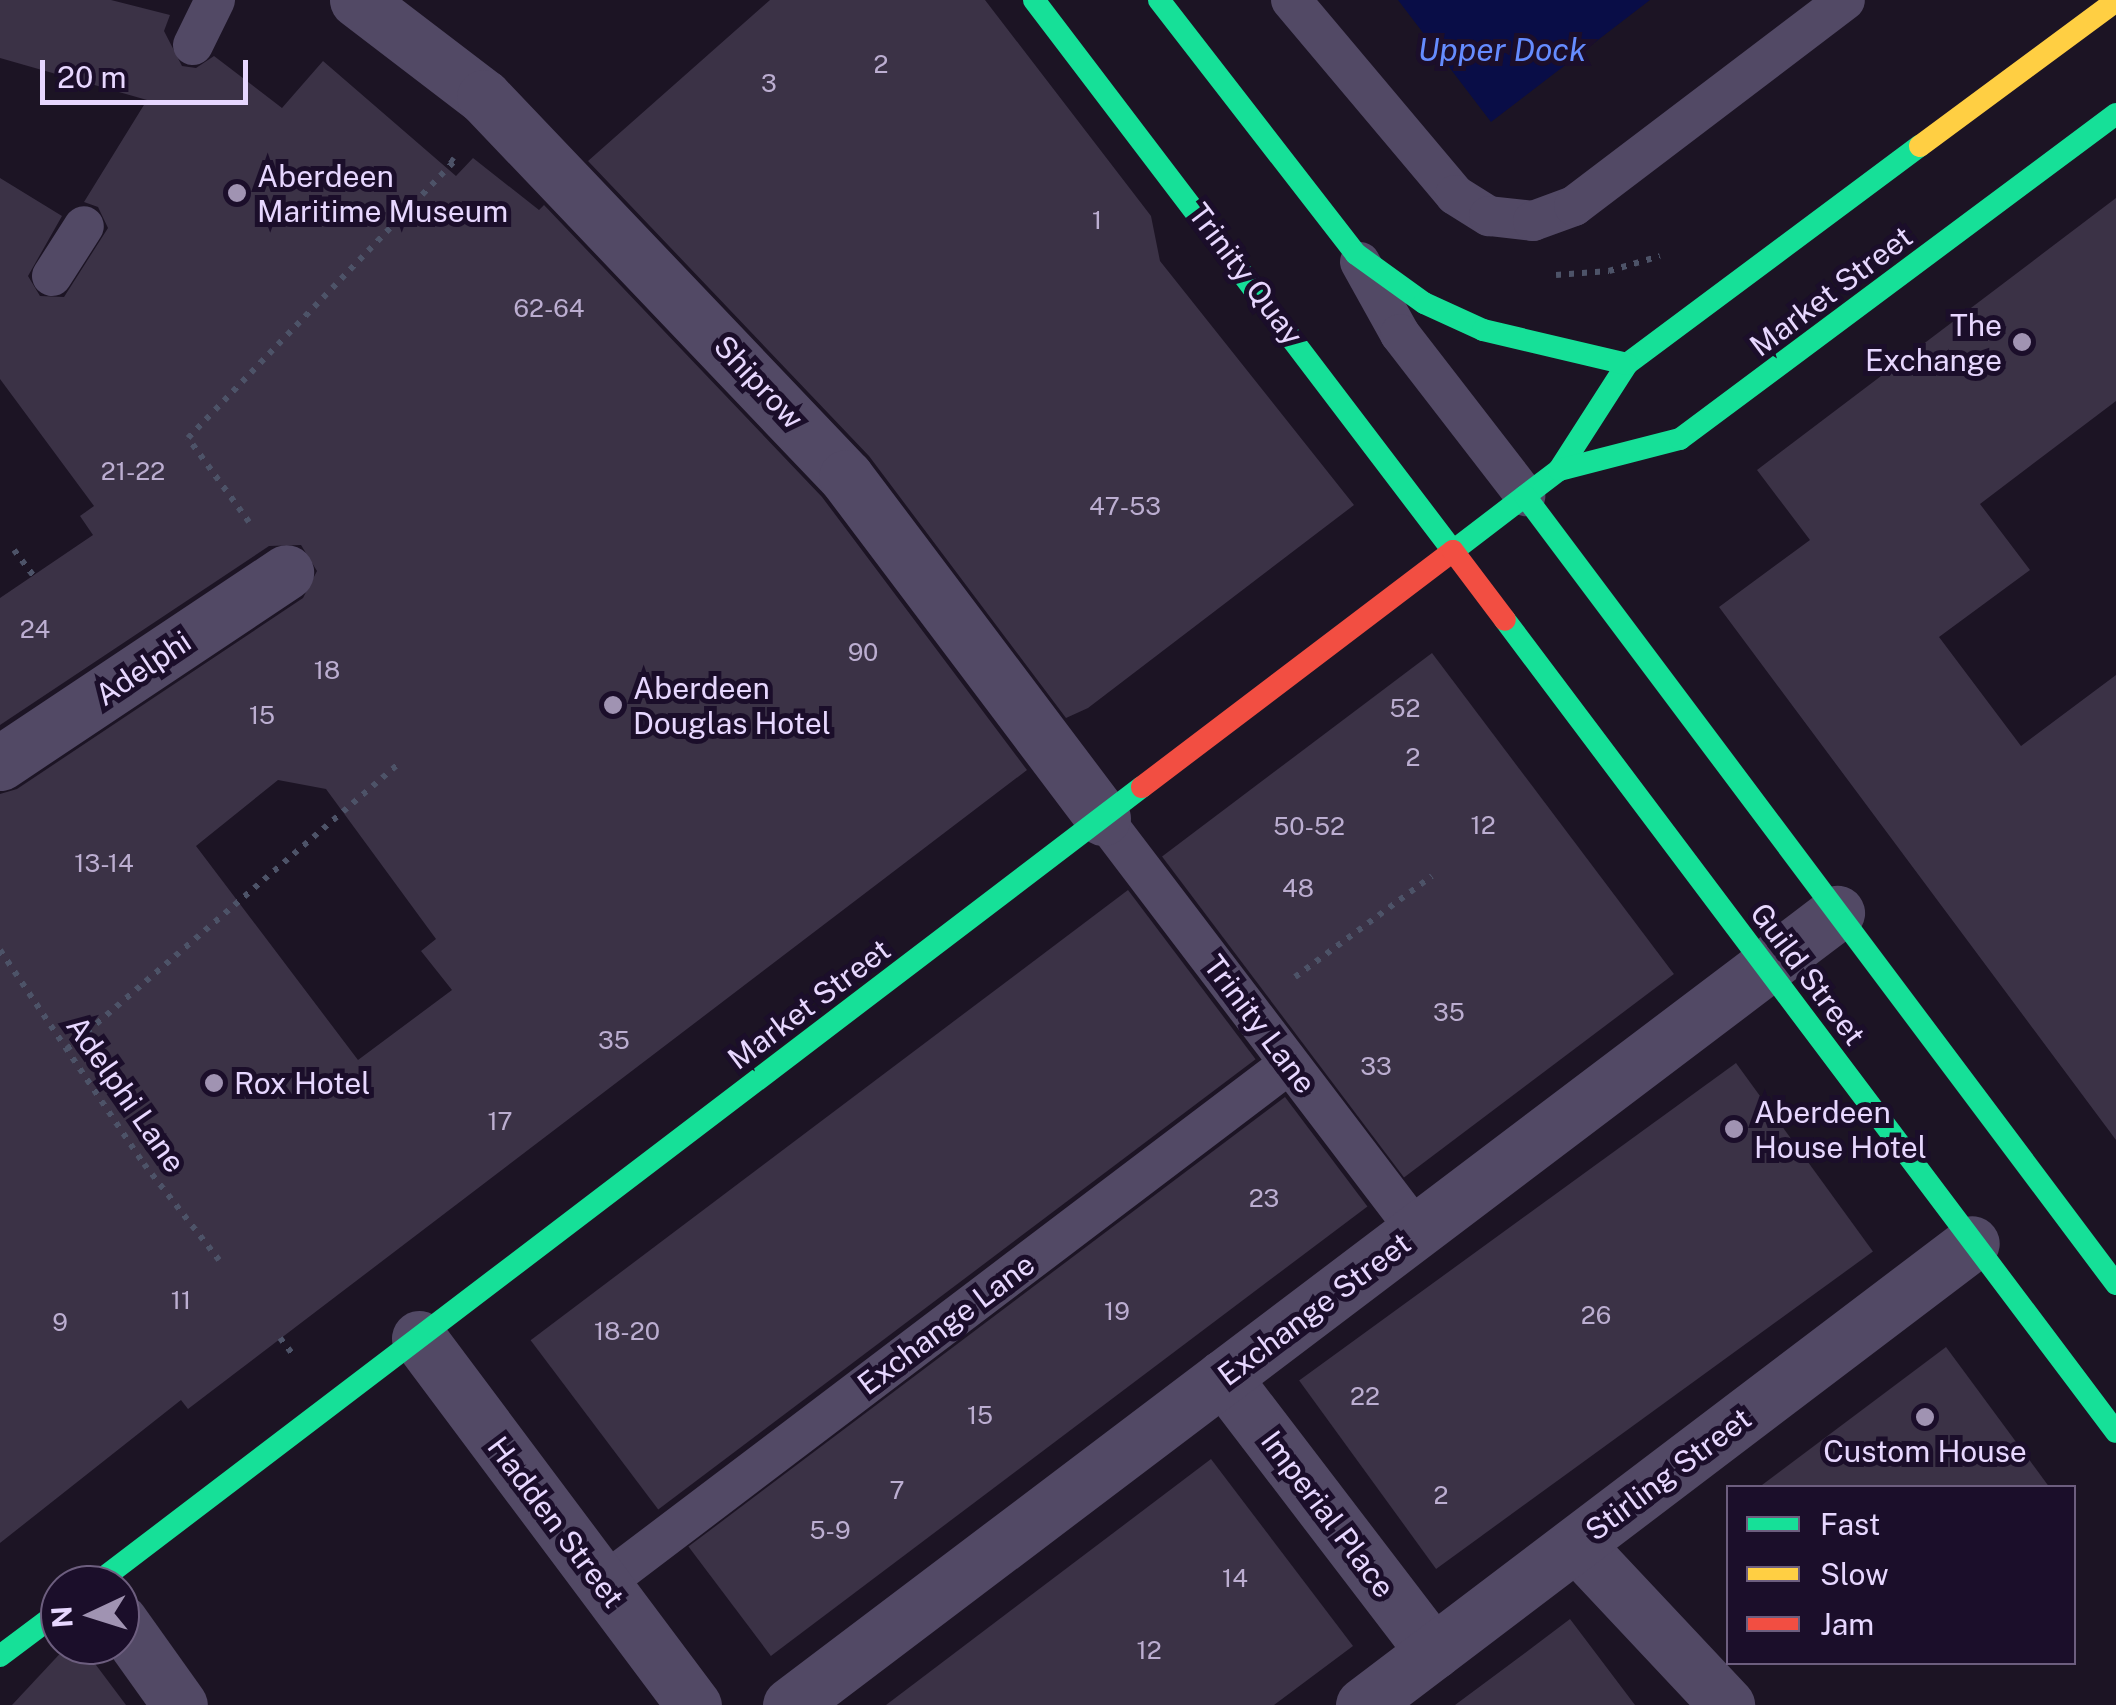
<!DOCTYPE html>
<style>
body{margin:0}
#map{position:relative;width:2116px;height:1705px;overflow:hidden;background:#1c1424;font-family:"Public Sans",sans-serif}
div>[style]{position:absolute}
.water>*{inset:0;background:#090d47}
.building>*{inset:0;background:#3b3246;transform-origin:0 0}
.path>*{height:6px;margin-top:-3px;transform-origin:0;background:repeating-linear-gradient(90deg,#4d5368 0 5px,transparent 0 13px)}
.lane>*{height:40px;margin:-20px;padding:0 20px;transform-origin:20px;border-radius:20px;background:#524965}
.street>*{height:55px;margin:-27.5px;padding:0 27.5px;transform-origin:27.5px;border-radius:27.5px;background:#524965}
.fast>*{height:22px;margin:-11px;padding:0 11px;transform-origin:11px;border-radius:11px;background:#16e098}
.slow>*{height:22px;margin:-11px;padding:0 11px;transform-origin:11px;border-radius:11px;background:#ffcf43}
.jam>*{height:22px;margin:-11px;padding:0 11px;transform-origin:11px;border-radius:11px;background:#f24e42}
.dots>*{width:28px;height:28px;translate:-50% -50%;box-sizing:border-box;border:5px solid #1b0e2a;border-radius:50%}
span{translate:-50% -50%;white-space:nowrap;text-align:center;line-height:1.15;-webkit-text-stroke:10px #1b0e2a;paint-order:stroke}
.number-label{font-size:25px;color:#bcaed1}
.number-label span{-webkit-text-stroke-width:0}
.poi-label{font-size:30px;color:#e7d7ff}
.left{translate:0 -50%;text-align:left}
.right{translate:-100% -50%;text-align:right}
.street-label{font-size:30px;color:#e7d7ff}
.water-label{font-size:32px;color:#658cff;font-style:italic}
.legend{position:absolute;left:1726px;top:1485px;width:350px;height:180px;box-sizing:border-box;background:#1b0e2a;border:2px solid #6d5e7f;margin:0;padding:12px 18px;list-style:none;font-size:30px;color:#e7d7ff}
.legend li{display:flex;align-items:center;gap:20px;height:50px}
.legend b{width:50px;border:2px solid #6d5e7f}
.north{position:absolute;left:40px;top:1565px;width:100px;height:100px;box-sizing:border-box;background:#1b0e2a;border:2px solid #6d5e7f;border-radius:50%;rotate:266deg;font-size:28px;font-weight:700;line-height:40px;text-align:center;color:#e7d7ff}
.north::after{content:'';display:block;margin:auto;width:35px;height:45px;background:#a093b2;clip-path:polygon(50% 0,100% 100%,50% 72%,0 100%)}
.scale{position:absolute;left:40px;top:60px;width:208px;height:45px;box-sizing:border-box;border:5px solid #e7d7ff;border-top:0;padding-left:12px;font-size:30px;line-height:35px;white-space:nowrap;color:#e7d7ff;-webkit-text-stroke:8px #1b0e2a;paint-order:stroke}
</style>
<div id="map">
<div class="water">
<div style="clip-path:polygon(1398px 0,1650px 0,1491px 122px)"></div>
</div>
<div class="building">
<div style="clip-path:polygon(evenodd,0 0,111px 0,170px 15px,164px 31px,182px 66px,196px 68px,214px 56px,282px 108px,323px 61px,456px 176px,473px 158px,539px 210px,544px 205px,822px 497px,1027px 770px,188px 1409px,181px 1400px,0 1543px,0 794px,17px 789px,303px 598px,317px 571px,301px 545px,269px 546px,0 725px,0 598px,93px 535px,80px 516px,94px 506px,0 379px,0 178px,62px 216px,28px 276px,40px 296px,64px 297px,108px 228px,98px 207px,84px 202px,147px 100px,0 58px,0 0,278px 780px,326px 789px,436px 939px,421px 951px,452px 990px,358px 1060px,196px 846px,278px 780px)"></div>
<div style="clip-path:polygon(770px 0,985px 0,1151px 216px,1160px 261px,1354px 505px,1088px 708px,1066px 718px,869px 456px,588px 161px)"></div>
<div style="clip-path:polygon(2116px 198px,2116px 401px,1980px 504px,2030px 570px,1939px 637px,2021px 746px,2116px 675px,2116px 1140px,1719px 607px,1810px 540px,1757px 470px)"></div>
<div style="left:1432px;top:653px;width:402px;height:338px;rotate:53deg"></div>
<div style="left:1128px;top:890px;width:212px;height:748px;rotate:53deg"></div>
<div style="left:1736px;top:1063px;width:233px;height:540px;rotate:54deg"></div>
<div style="left:1285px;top:1097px;width:137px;height:747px;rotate:53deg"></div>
<div style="clip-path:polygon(1946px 1347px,2050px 1488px,1758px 1488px)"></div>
<div style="clip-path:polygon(1211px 1459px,1353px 1646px,1274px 1705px,886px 1705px)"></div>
<div style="clip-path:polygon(1570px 1619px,1635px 1705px,1455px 1705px,1525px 1653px)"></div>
<div style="clip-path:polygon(68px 1645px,81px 1645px,126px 1705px,12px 1705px)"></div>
</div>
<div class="path">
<div style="left:1556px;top:275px;width:53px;rotate:-4.3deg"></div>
<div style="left:1609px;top:271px;width:53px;rotate:-16.4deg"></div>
<div style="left:249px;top:522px;width:104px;rotate:-126deg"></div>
<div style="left:188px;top:438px;width:383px;rotate:-46.1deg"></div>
<div style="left:454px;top:162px;width:5px;rotate:-143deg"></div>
<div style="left:14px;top:550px;width:34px;rotate:53deg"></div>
<div style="left:0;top:950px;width:258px;rotate:56.1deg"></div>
<div style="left:144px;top:1164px;width:122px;rotate:52deg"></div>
<div style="left:1295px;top:977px;width:170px;rotate:-36.4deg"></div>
<div style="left:67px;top:1049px;width:437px;rotate:-40.7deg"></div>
<div style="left:280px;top:1338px;width:23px;rotate:52deg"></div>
</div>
<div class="lane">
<div style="left:1291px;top:0;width:255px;rotate:49.9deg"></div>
<div style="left:1455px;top:195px;width:40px;rotate:32deg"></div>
<div style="left:1489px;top:216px;width:44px;rotate:6.5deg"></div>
<div style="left:1533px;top:221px;width:44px;rotate:-20.1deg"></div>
<div style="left:1574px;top:206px;width:340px;rotate:-37.2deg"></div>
<div style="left:193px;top:45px;width:50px;rotate:-63.9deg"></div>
<div style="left:1360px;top:262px;width:82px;rotate:60.9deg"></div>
<div style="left:1400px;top:334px;width:205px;rotate:52.3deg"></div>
<div style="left:52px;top:276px;width:59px;rotate:-57.4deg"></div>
<div style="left:1103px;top:818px;width:519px;rotate:52.75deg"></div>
<div style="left:603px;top:1584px;width:861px;rotate:-37.16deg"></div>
</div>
<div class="street">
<div style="left:357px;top:0;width:160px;rotate:37.4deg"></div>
<div style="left:484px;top:97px;width:525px;rotate:46.39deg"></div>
<div style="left:846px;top:477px;width:427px;rotate:53deg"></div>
<div style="left:0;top:763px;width:344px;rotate:-33.7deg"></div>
<div style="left:419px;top:1338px;width:459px;rotate:53.2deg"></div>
<div style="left:1223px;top:1377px;width:346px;rotate:52.6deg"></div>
<div style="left:1576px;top:1544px;width:221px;rotate:46.8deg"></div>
<div style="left:120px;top:1621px;width:103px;rotate:54.5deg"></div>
<div style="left:790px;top:1705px;width:1313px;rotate:-37.11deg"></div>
<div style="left:1363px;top:1705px;width:764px;rotate:-37.18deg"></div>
</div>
<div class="fast">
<div style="left:1034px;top:0;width:692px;rotate:52.75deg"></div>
<div style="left:1453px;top:551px;width:133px;rotate:-37.4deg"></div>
<div style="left:1559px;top:470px;width:126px;rotate:-57.3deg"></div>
<div style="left:1627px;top:364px;width:365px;rotate:-36.7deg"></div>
<div style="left:1159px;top:0;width:321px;rotate:52.2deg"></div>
<div style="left:1356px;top:254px;width:84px;rotate:35.8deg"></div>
<div style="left:1424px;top:303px;width:65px;rotate:24.6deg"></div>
<div style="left:1483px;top:330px;width:148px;rotate:13.3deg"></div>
<div style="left:1559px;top:470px;width:125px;rotate:-14.4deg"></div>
<div style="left:1680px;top:439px;width:544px;rotate:-36.7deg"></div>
<div style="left:1525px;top:496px;width:985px;rotate:53.13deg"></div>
<div style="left:1505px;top:620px;width:1016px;rotate:53.04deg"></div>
<div style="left:94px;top:1585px;width:1317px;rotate:-37.29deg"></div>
<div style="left:0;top:1656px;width:75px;rotate:-36.9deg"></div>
</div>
<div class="slow">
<div style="left:1920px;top:146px;width:244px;rotate:-36.5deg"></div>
</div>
<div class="jam">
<div style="left:1142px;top:787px;width:390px;rotate:-37.2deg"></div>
<div style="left:1453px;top:551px;width:86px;rotate:53deg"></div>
</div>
<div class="dots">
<div style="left:237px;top:193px;background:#a093b2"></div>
<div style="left:2022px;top:342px;background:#a093b2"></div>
<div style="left:613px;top:705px;background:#a093b2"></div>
<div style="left:214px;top:1083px;background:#a093b2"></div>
<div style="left:1734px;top:1129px;background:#a093b2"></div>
<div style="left:1925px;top:1417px;background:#a093b2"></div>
</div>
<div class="number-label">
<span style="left:881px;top:64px">2</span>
<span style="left:769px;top:83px">3</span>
<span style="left:1097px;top:220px">1</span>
<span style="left:549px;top:308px">62-64</span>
<span style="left:133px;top:471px">21-22</span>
<span style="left:1125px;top:506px">47-53</span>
<span style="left:35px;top:629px">24</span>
<span style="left:863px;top:652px">90</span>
<span style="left:327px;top:670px">18</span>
<span style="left:1405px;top:708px">52</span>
<span style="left:262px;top:715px">15</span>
<span style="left:1413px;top:757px">2</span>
<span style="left:1483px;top:825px">12</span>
<span style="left:1309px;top:826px">50-52</span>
<span style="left:104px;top:863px">13-14</span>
<span style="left:1298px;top:888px">48</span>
<span style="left:1449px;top:1012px">35</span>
<span style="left:614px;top:1040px">35</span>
<span style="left:1376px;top:1066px">33</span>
<span style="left:500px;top:1121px">17</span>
<span style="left:1264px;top:1198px">23</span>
<span style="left:181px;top:1300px">11</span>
<span style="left:1117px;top:1311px">19</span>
<span style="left:1596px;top:1315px">26</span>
<span style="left:60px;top:1322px">9</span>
<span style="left:627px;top:1331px">18-20</span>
<span style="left:1365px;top:1396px">22</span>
<span style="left:980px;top:1415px">15</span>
<span style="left:897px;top:1490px">7</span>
<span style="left:1441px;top:1495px">2</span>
<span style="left:830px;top:1530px">5-9</span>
<span style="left:1235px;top:1578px">14</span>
<span style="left:1149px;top:1650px">12</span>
</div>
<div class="poi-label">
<span class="left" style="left:257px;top:193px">Aberdeen<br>Maritime Museum</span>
<span class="right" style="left:2002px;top:342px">The<br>Exchange</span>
<span class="left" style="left:633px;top:705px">Aberdeen<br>Douglas Hotel</span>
<span class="left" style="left:234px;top:1083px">Rox Hotel</span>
<span class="left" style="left:1754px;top:1129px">Aberdeen<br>House Hotel</span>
<span style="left:1925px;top:1451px">Custom House</span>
</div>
<div class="street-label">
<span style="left:1246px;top:274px;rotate:53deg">Trinity Quay</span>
<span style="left:1831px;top:291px;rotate:-37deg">Market Street</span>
<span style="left:759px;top:382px;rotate:47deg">Shiprow</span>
<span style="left:143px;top:668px;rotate:-34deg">Adelphi</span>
<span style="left:1808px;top:974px;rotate:53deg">Guild Street</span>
<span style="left:809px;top:1004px;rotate:-37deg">Market Street</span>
<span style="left:1260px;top:1024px;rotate:53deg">Trinity Lane</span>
<span style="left:126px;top:1094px;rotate:55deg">Adelphi Lane</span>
<span style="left:1314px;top:1309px;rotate:-37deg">Exchange Street</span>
<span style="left:946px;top:1324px;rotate:-37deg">Exchange Lane</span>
<span style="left:1668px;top:1474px;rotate:-37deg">Stirling Street</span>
<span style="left:1328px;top:1514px;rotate:53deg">Imperial Place</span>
<span style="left:556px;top:1522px;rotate:53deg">Hadden Street</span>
</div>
<div class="water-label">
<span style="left:1502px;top:50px">Upper Dock</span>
</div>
<ul class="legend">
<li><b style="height:12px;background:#16e098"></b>Fast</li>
<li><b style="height:12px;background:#ffcf43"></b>Slow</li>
<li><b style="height:12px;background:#f24e42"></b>Jam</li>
</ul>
<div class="north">N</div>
<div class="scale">20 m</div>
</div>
